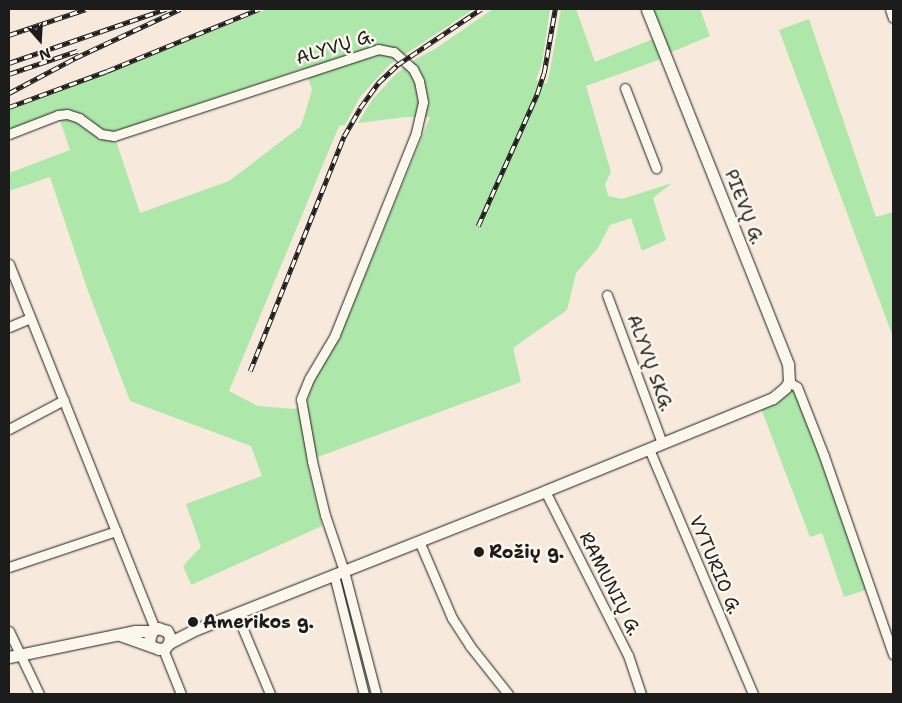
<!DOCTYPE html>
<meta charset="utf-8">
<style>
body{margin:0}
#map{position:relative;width:902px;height:703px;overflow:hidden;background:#f8e9dd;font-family:"Shantell Sans",sans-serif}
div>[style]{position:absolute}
.green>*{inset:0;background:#aee7aa}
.roads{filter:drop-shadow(0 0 1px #1c1c1c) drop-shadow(0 0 1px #1c1c1c)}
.street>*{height:9px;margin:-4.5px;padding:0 4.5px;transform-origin:4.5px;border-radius:4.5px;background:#fbf7ec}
.secondary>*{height:11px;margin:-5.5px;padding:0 5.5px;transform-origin:5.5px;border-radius:5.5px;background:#fbf7ec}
.rail>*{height:4.5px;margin-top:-2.25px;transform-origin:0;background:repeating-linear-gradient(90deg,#fbf7ec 0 8px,#1c1c1c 0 16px);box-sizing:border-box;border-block:1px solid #1c1c1c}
.dots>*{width:14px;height:14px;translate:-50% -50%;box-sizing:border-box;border:2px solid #fbf7ec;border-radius:50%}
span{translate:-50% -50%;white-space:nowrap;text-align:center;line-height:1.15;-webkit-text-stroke:5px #fbf7ec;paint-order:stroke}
.street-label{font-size:18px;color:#1c1c1c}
.poi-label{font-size:18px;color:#1c1c1c;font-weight:700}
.left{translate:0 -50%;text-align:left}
.frame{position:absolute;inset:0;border:10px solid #1c1c1c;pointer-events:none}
.north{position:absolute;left:15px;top:15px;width:50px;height:50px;-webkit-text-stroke:4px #fbf7ec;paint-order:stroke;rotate:161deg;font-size:14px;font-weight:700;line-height:20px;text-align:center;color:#1c1c1c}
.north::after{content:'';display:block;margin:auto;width:18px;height:22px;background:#1c1c1c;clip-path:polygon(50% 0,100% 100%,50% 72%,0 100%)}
</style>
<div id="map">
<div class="green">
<div style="clip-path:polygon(evenodd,268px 9px,474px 9px,390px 64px,360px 97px,345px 125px,339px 126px,229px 391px,258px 406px,294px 409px,307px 403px,313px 379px,340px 337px,430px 117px,406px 117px,358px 123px,372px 100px,396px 74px,416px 59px,435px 49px,493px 9px,550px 9px,542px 63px,536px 80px,546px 84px,549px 76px,561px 9px,576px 9px,595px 62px,653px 39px,661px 59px,586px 86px,611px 172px,605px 184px,608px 196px,622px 199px,672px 183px,653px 198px,666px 240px,642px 251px,631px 218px,610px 225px,598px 248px,576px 273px,567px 310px,513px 348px,521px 382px,307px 461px,322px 526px,191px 585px,183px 566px,201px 547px,186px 504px,262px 476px,251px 446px,130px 401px,88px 291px,50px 177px,9px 191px,9px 173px,70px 150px,57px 111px,9px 131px,9px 110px,108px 73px,268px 9px,305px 68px,312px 90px,301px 126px,229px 181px,140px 213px,113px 132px,305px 68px)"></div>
<div style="clip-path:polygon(653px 9px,700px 9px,710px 36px,669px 53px)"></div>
<div style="clip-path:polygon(809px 19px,876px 217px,893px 212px,893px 337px,779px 30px)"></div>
<div style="clip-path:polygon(797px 387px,875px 587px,844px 597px,822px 533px,810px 537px,759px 403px,785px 388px)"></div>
</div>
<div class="roads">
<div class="street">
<div style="left:890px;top:9px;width:9px;rotate:72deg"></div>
<div style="left:625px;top:88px;width:86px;rotate:68.8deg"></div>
<div style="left:9px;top:134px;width:53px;rotate:-21.2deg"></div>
<div style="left:58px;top:115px;width:9px;rotate:-6deg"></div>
<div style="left:67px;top:114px;width:13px;rotate:18deg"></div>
<div style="left:79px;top:118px;width:27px;rotate:36deg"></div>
<div style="left:101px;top:134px;width:13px;rotate:9deg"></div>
<div style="left:114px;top:136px;width:278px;rotate:-18.2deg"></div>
<div style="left:378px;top:49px;width:16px;rotate:11deg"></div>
<div style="left:394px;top:52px;width:25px;rotate:42deg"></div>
<div style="left:413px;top:69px;width:13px;rotate:63deg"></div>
<div style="left:419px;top:81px;width:21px;rotate:79deg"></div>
<div style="left:423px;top:102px;width:32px;rotate:103deg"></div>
<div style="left:416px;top:133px;width:218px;rotate:111.9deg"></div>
<div style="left:335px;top:335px;width:51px;rotate:120.6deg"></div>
<div style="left:309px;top:379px;width:22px;rotate:112deg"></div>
<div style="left:301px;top:399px;width:63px;rotate:79.9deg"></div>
<div style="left:312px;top:461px;width:56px;rotate:76.5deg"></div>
<div style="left:325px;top:515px;width:59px;rotate:71.3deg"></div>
<div style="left:344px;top:571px;width:127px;rotate:75.4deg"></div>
<div style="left:9px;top:264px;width:393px;rotate:68.2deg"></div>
<div style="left:607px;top:295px;width:158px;rotate:69.6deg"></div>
<div style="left:9px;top:327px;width:23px;rotate:-23deg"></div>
<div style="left:789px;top:382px;width:9px;rotate:32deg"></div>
<div style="left:797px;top:387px;width:74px;rotate:68.6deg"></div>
<div style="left:824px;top:456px;width:210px;rotate:70.8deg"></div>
<div style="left:9px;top:429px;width:62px;rotate:-27.8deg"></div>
<div style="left:649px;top:449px;width:266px;rotate:67deg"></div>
<div style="left:545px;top:491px;width:184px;rotate:63.2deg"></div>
<div style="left:628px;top:655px;width:41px;rotate:71.6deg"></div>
<div style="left:419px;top:541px;width:84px;rotate:66.8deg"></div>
<div style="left:452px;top:618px;width:33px;rotate:57deg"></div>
<div style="left:470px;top:646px;width:61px;rotate:51.6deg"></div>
<div style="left:9px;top:567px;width:113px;rotate:-18.6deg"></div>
<div style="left:334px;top:575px;width:123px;rotate:75.9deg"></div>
<div style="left:237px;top:615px;width:86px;rotate:67.3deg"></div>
<div style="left:9px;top:631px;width:70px;rotate:64.5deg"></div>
<div style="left:163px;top:649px;width:48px;rotate:68.2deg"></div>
</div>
<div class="secondary">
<div style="left:120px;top:635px;width:41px;rotate:19.7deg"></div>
<div style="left:159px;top:649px;width:6px;rotate:-9deg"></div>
<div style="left:165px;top:648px;width:6px;rotate:-51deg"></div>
<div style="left:169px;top:643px;width:6px;rotate:-81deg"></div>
<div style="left:170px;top:637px;width:7px;rotate:-117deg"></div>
<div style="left:167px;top:631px;width:9px;rotate:-162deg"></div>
<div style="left:158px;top:628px;width:7px;rotate:153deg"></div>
<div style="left:152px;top:631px;width:9px;rotate:108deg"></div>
<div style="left:149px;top:640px;width:6px;rotate:72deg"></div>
<div style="left:169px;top:643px;width:31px;rotate:-27deg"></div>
<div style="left:197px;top:629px;width:374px;rotate:-21.6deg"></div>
<div style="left:545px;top:491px;width:246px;rotate:-22.2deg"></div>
<div style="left:773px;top:398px;width:16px;rotate:-40deg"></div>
<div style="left:785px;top:388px;width:7px;rotate:-56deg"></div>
<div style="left:789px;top:382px;width:18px;rotate:-93deg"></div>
<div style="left:788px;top:364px;width:382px;rotate:-111.7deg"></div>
<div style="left:9px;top:657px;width:129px;rotate:-11.7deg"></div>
<div style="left:135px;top:631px;width:17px"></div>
</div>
</div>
<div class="rail">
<div style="left:9px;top:35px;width:81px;rotate:-18.7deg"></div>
<div style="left:9px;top:63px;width:166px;rotate:-19deg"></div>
<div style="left:9px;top:74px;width:72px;rotate:-18.7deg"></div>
<div style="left:9px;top:93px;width:75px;rotate:-27.9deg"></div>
<div style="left:75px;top:58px;width:116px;rotate:-25deg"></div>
<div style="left:9px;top:107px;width:104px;rotate:-20.2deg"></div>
<div style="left:107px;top:71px;width:164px;rotate:-22.2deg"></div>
<div style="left:478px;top:226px;width:145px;rotate:-65.9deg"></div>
<div style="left:537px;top:94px;width:22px;rotate:-72deg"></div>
<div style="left:544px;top:73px;width:65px;rotate:-80.2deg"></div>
<div style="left:250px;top:371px;width:253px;rotate:-68.2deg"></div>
<div style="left:344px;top:136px;width:32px;rotate:-60deg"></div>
<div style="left:360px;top:108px;width:31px;rotate:-54deg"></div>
<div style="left:378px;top:83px;width:26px;rotate:-43deg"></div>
<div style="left:397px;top:65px;width:101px;rotate:-33.7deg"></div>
</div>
<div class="dots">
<div style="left:479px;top:552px;background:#1c1c1c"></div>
<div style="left:193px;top:622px;background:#1c1c1c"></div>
</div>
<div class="street-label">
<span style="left:335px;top:47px;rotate:-17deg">ALYVŲ G.</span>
<span style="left:744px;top:207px;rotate:69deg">PIEVŲ G.</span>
<span style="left:650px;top:363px;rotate:70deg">ALYVŲ SKG.</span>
<span style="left:715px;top:565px;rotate:67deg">VYTURIO G.</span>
<span style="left:610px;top:584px;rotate:63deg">RAMUNIŲ G.</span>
</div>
<div class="poi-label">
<span class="left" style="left:489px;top:552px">Rožių g.</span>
<span class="left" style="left:203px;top:622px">Amerikos g.</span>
</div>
<div class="frame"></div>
<div class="north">N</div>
</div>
